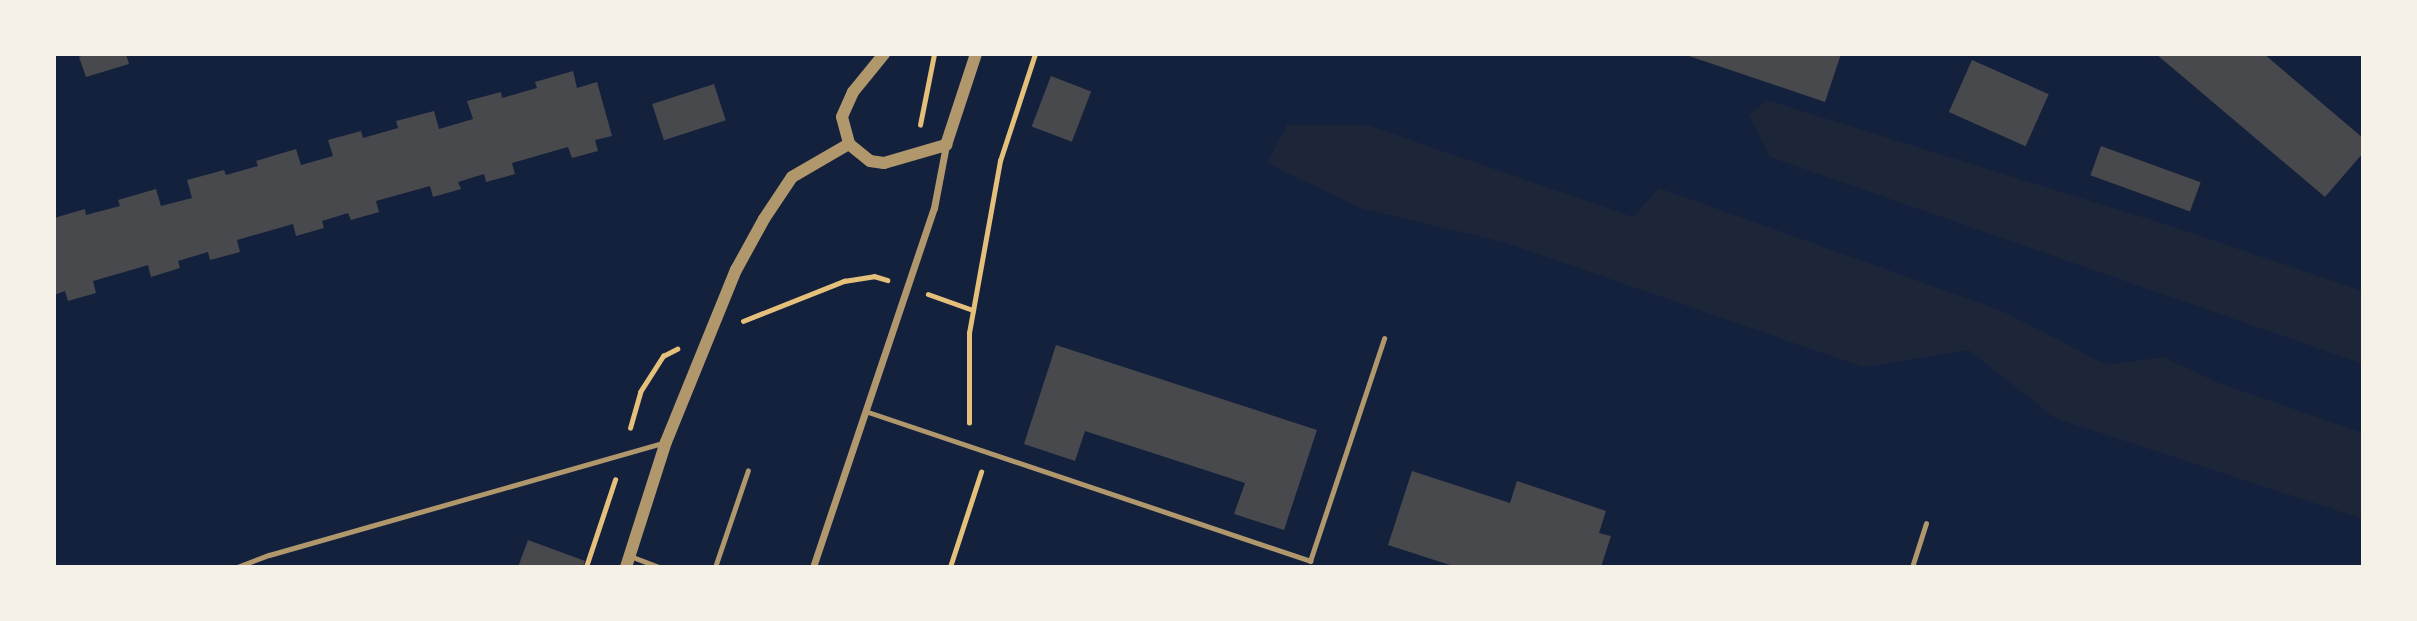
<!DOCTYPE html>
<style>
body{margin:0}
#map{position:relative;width:2417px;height:621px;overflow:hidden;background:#14213d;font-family:Arial,sans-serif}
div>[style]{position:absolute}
.green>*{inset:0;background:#1d2539}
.building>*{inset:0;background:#48494c;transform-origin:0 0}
.path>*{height:4.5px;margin:-2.25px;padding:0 2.25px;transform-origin:2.25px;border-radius:2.25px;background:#e5c07b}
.service>*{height:5px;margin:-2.5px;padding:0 2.5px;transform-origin:2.5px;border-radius:2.5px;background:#b1986c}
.minor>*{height:7px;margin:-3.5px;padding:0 3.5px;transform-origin:3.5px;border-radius:3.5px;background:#b1986c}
.tertiary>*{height:12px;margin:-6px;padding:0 6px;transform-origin:6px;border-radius:6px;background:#b1986c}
span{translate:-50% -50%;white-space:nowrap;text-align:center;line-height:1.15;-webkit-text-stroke:5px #f6f1e7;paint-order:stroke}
.frame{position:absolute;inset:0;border:56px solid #f6f1e7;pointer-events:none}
</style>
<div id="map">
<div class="green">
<div style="clip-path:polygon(1767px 100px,2164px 224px,2363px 291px,2363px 364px,1770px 157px,1749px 115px)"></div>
<div style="clip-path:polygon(1287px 125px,1367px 125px,1633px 217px,1659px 188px,2002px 311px,2107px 365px,2163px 357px,2219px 383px,2363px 433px,2363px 519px,2055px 418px,1969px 350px,1863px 367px,1504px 242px,1360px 208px,1267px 163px)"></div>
</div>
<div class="building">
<div style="clip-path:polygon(87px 54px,126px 54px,129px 64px,86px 77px,79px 57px)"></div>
<div style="clip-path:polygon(1683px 54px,1841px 54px,1825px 102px)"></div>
<div style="clip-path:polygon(2156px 54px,2264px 54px,2363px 138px,2363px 153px,2325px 197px)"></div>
<div style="left:1972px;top:60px;width:84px;height:57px;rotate:24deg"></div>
<div style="clip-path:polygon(573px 71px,577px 88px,597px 82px,612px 136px,595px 140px,598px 151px,572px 158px,568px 147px,512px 163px,515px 174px,486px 182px,484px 174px,458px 182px,461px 189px,433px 197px,430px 186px,376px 201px,379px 212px,351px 220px,348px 213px,322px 221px,324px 228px,296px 236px,293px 224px,237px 240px,240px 252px,210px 260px,208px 252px,178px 261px,180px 268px,151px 277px,148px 265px,121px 273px,93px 281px,96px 293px,68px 301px,65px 291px,54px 295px,54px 218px,85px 209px,86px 215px,120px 206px,118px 200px,156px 189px,161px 206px,192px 198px,187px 180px,224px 170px,226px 175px,258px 166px,256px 161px,296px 149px,301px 165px,333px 156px,328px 140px,361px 131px,363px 138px,398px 128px,396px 121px,434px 111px,439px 129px,473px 119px,467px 101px,501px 92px,502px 98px,537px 88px,535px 82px)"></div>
<div style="left:1051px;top:76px;width:43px;height:54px;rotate:21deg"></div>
<div style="left:714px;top:84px;width:38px;height:65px;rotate:72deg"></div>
<div style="left:2101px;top:146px;width:106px;height:31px;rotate:20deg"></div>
<div style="clip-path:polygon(1056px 345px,1317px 430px,1284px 530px,1234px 514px,1245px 483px,1085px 431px,1075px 461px,1024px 444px)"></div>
<div style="clip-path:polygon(1412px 471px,1510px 503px,1517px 481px,1606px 511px,1599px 533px,1611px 536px,1601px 567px,1456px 567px,1388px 545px)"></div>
<div style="clip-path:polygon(528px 540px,585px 561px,583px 567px,518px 567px)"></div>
</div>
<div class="path">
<div style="left:920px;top:125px;width:72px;rotate:-78.8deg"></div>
<div style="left:928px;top:294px;width:48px;rotate:19.6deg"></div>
<div style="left:743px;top:321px;width:109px;rotate:-21.6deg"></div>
<div style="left:844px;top:281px;width:30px;rotate:-9deg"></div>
<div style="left:874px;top:276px;width:14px;rotate:17deg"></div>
<div style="left:969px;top:423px;width:90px;rotate:-90deg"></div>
<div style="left:969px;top:333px;width:175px;rotate:-79.8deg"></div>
<div style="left:1000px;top:161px;width:113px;rotate:-71.9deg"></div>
<div style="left:630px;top:428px;width:37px;rotate:-74deg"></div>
<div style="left:640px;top:392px;width:43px;rotate:-57.4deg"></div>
<div style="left:663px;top:356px;width:16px;rotate:-27deg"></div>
<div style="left:586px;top:567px;width:92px;rotate:-71.6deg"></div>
<div style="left:950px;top:567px;width:100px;rotate:-71.9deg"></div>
</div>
<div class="service">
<div style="left:865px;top:411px;width:470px;rotate:18.6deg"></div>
<div style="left:1310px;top:561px;width:235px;rotate:-71.6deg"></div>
<div style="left:630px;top:556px;width:31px;rotate:21deg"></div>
<div style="left:237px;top:567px;width:34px;rotate:-21deg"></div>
<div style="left:269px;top:555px;width:413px;rotate:-15.9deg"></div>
<div style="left:715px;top:567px;width:102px;rotate:-71.2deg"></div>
<div style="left:1912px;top:567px;width:46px;rotate:-72.3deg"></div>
</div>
<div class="minor">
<div style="left:813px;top:567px;width:379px;rotate:-71.4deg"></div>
<div style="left:934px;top:208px;width:64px;rotate:-79.2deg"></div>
</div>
<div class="tertiary">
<div style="left:884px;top:54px;width:49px;rotate:129.2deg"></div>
<div style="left:853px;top:92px;width:27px;rotate:114deg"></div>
<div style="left:842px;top:117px;width:28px;rotate:75deg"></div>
<div style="left:849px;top:144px;width:27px;rotate:39deg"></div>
<div style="left:870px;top:161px;width:14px;rotate:8deg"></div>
<div style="left:884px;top:163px;width:65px;rotate:-16.2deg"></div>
<div style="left:946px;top:145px;width:96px;rotate:-71.8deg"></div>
<div style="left:626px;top:567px;width:131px;rotate:-72.3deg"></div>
<div style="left:666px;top:442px;width:186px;rotate:-67.9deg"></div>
<div style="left:736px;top:270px;width:58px;rotate:-61.2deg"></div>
<div style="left:764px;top:219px;width:50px;rotate:-56.3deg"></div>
<div style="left:792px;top:177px;width:66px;rotate:-30.1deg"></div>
</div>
<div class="frame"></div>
</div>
